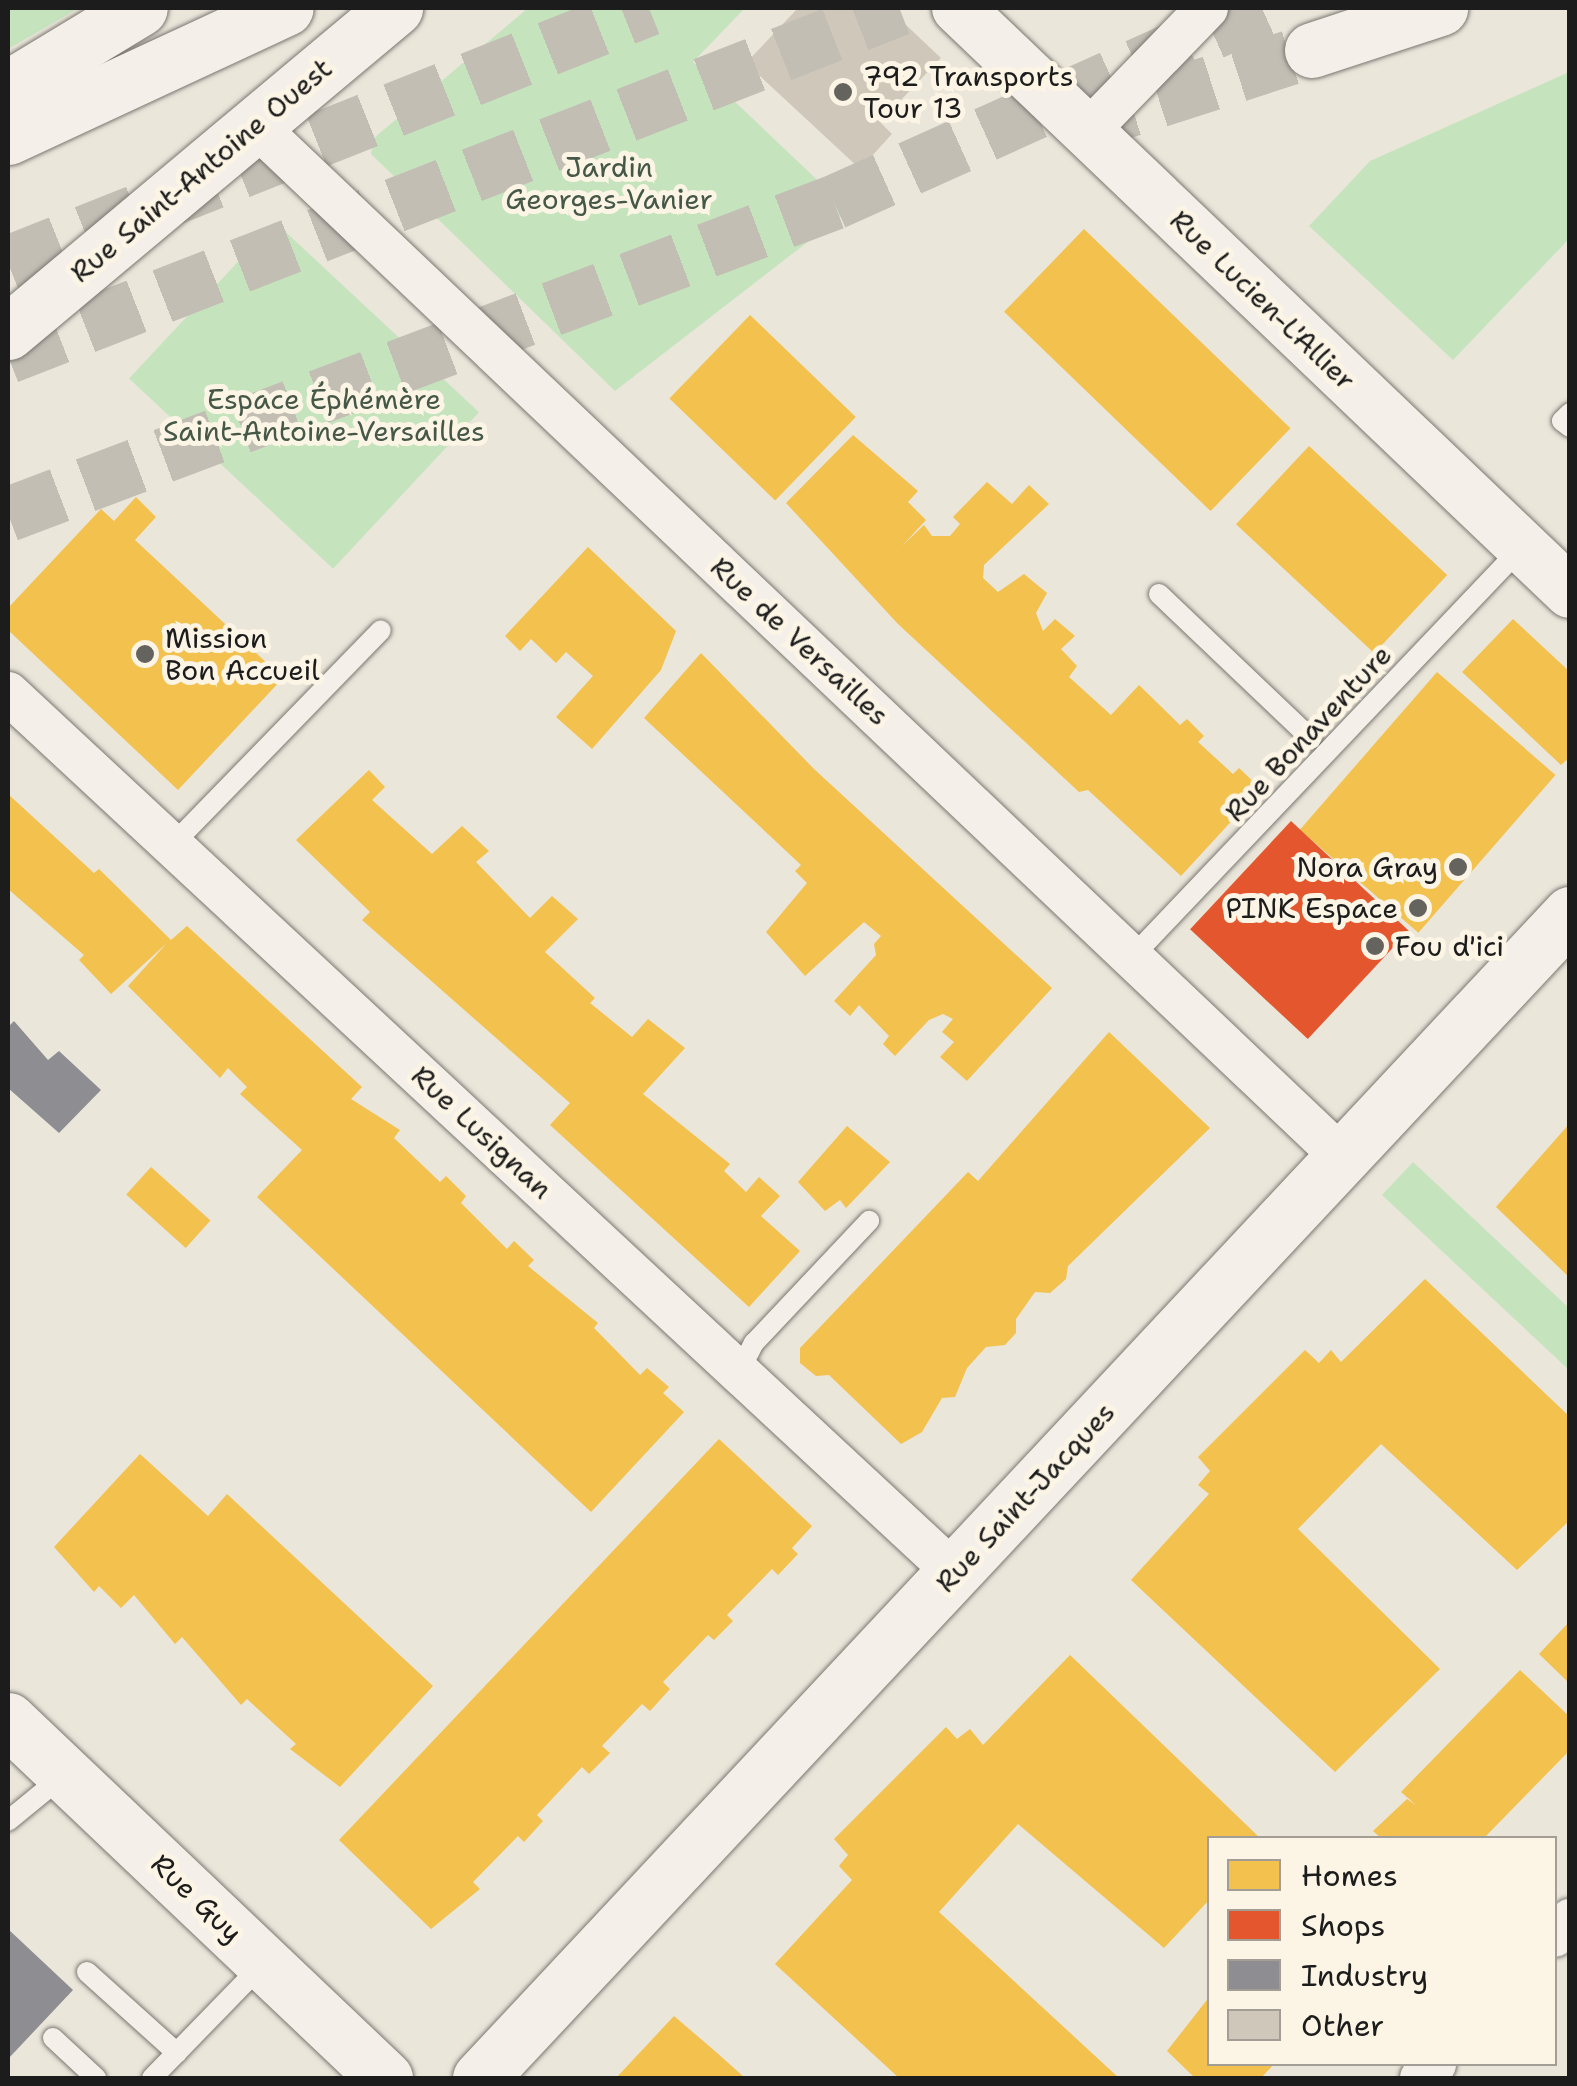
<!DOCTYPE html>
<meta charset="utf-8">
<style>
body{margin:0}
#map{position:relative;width:1577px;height:2086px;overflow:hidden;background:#ebe6da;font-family:"Shantell Sans",sans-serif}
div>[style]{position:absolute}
.green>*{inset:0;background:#c5e4be;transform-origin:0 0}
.homes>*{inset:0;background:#f2c14e;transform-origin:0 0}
.shops>*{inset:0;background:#e4572e;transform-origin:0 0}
.industry>*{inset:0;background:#8d8d92}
.building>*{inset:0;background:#cfc8ba}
.trunk-tunnel>*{height:55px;margin-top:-27.5px;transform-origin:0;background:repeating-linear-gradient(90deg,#c2beb4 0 55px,transparent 0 83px)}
.roads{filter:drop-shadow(0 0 2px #797772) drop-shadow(0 0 2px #797772)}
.service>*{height:20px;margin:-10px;padding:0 10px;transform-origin:10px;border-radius:10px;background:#f4f0e9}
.minor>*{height:42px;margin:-21px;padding:0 21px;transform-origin:21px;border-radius:21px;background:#f4f0e9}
.tertiary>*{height:52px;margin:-26px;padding:0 26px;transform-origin:26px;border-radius:26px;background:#f4f0e9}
.secondary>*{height:55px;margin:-27.5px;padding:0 27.5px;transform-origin:27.5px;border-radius:27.5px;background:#f4f0e9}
.trunk>*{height:55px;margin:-27.5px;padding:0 27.5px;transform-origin:27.5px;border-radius:27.5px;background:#f4f0e9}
.dots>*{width:28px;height:28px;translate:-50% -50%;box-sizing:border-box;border:5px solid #fcf5e5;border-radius:50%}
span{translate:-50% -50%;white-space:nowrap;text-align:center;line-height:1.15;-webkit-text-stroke:10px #fcf5e5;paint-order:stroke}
.poi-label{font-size:28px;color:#1c1c1c}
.left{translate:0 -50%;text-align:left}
.right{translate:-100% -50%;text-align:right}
.park-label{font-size:28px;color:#455746}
.street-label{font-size:28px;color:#1c1c1c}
.frame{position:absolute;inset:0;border:10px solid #1c1c1c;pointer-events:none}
.legend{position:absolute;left:1207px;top:1836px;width:350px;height:230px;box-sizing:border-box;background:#fcf5e5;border:2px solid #a29e95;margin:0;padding:12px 18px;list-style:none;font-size:30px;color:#1c1c1c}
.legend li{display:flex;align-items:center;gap:20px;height:50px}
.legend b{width:50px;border:2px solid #a29e95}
</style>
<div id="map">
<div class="green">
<div style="clip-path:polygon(8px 8px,79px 8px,8px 49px)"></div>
<div style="clip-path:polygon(528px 8px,745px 8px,693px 62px,849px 210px,615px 391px,371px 154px,374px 138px)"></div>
<div style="clip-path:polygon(1569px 72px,1569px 239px,1453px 360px,1309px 226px,1370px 161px)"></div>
<div style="left:275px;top:222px;width:279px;height:214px;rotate:43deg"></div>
<div style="clip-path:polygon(1413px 1162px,1569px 1308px,1569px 1370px,1382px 1195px)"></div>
</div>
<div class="homes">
<div style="left:1084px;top:229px;width:287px;height:115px;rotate:44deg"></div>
<div style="left:750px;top:315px;width:147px;height:116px;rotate:44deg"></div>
<div style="clip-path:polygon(853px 435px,918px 491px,908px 502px,926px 520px,902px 546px,924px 525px,932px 536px,950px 536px,960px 524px,953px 517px,987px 482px,1012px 504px,1029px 485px,1049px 504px,984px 565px,983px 578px,998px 592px,1024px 574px,1047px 593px,1036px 613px,1043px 631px,1055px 619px,1075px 636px,1061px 649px,1077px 666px,1069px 677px,1111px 715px,1139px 685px,1180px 725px,1187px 719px,1204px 736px,1198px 742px,1233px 774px,1239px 768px,1261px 789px,1181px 876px,1088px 790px,1079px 792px,898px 624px,786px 503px)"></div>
<div style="left:1309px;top:446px;width:189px;height:107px;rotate:43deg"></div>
<div style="clip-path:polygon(136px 497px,156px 517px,135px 540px,283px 678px,178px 790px,8px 630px,8px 608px,101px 509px,114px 521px)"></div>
<div style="clip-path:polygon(588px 547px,676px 631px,661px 670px,592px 749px,556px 717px,593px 676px,566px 652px,556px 663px,531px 639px,520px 651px,505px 636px)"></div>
<div style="clip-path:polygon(1513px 619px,1570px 672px,1570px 757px,1561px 765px,1462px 672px)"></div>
<div style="clip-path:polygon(701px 653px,814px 769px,1052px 988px,967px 1081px,940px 1057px,954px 1042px,942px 1032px,953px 1019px,943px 1014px,929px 1020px,895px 1056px,883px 1044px,889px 1036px,859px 1005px,850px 1016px,834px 1001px,876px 955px,874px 944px,881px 936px,864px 922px,805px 976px,766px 932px,807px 883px,795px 871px,801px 865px,644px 718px)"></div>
<div style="left:1437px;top:672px;width:157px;height:209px;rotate:41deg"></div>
<div style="clip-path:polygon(369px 770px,385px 787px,372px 800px,432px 854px,462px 826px,489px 851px,476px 862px,530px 918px,552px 896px,578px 919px,545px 952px,595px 998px,590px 1003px,632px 1037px,648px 1019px,685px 1048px,643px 1094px,730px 1164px,724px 1171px,746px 1192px,759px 1177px,780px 1196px,761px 1216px,800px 1251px,749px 1307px,550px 1125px,570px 1103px,362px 920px,370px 912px,296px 840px)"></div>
<div style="clip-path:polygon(8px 794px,94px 873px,99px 869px,171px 940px,187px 926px,362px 1087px,351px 1099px,400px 1130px,394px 1138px,440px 1182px,446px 1176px,466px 1196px,461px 1203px,507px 1249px,514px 1241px,534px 1260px,528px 1266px,598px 1323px,594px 1328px,640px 1375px,647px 1368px,669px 1387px,663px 1393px,684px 1412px,591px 1512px,257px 1197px,302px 1150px,240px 1094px,247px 1087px,228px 1068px,220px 1078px,128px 986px,167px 943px,111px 994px,79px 960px,84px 955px,8px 889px)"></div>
<div style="clip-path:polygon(1109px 1032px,1210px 1128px,1068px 1266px,1066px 1279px,1050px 1293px,1035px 1292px,1016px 1319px,1016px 1333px,1005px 1345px,986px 1347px,967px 1368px,955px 1397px,942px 1398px,922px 1432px,901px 1444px,829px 1375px,816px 1376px,800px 1363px,800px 1348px,968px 1172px,978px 1181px)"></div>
<div style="clip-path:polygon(1570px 1123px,1570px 1278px,1496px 1207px)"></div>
<div style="clip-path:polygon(847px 1126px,890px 1162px,846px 1208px,840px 1200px,825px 1211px,798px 1182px)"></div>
<div style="left:151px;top:1167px;width:80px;height:37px;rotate:42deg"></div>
<div style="clip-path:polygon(1425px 1279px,1570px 1417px,1570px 1520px,1517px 1570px,1381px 1444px,1298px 1529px,1440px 1669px,1335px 1772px,1131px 1580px,1209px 1494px,1198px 1485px,1210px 1471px,1198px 1457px,1305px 1350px,1319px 1363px,1331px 1350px,1341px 1362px)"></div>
<div style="clip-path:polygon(719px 1439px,812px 1526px,792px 1548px,798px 1554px,778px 1575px,772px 1569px,727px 1615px,733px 1621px,714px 1640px,708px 1635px,663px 1682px,670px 1689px,650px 1711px,642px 1704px,602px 1746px,610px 1753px,589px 1774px,582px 1767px,537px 1815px,543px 1821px,524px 1842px,518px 1836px,473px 1882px,480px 1889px,431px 1929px,339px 1840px)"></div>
<div style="clip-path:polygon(140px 1454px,208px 1516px,227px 1494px,433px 1686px,340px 1787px,290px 1749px,296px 1744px,247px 1699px,241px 1705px,182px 1637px,175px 1644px,134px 1595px,121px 1608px,99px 1586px,94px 1592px,54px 1547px)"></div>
<div style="clip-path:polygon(1570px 1621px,1570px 1684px,1539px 1654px)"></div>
<div style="clip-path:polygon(1070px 1655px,1260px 1838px,1210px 1838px,1210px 1899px,1164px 1948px,1018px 1824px,939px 1912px,1119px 2078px,899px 2078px,775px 1964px,852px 1880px,839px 1866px,848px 1855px,834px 1839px,946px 1727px,957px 1739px,970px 1729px,983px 1745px)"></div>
<div style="clip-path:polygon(1520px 1670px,1570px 1717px,1570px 1750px,1484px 1838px,1381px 1838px,1373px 1831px,1407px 1799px,1416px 1805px,1401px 1792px)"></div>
<div style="clip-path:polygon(1210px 1996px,1210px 2064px,1274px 2064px,1261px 2078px,1195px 2078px,1167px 2051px)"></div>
<div style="clip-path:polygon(674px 2016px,716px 2052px,745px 2078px,616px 2078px)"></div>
</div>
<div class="shops">
<div style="left:1291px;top:821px;width:161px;height:148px;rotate:43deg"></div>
</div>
<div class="industry">
<div style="clip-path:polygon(14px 1021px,48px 1060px,59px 1051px,101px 1090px,59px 1133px,8px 1088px,8px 1027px)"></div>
<div style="clip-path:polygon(8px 1929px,73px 1990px,8px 2059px)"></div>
</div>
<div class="building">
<div style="clip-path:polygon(798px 8px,888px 8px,941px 58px,880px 122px,892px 134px,860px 169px,746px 63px)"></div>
</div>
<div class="trunk-tunnel">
<div style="left:1080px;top:125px;width:244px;rotate:-17.9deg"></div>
<div style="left:8px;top:263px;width:690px;rotate:-21.69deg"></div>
<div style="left:8px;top:356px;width:957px;rotate:-21.33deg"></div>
<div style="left:8px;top:514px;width:883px;rotate:-20.69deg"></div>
<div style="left:834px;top:202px;width:473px;rotate:-24.2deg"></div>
</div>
<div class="roads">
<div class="service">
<div style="left:1570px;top:413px;width:11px;rotate:135deg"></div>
<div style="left:1562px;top:421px;width:10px;rotate:37deg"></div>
<div style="left:1159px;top:594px;width:210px;rotate:43.6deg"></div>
<div style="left:173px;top:844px;width:298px;rotate:-45.8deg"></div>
<div style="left:1133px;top:956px;width:563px;rotate:-46.44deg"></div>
<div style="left:739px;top:1372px;width:33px;rotate:-63deg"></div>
<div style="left:754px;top:1343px;width:168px;rotate:-46.7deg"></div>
<div style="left:8px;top:1821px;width:72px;rotate:-39.4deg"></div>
<div style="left:87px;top:1972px;width:121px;rotate:42deg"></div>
<div style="left:53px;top:2038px;width:59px;rotate:42.9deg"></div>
<div style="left:152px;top:2078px;width:158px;rotate:-45.8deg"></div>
</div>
<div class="minor">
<div style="left:255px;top:125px;width:1500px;rotate:43.51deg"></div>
<div style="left:1088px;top:131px;width:171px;rotate:-45.9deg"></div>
<div style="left:8px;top:693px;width:1293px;rotate:42.9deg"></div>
<div style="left:1554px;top:1936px;width:23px;rotate:-45deg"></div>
<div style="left:1421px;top:2078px;width:20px;rotate:-45deg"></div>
</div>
<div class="tertiary">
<div style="left:958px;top:8px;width:846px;rotate:43.66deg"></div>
</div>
<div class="secondary">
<div style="left:8px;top:332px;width:505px;rotate:-39.94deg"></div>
<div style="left:8px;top:1720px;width:520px;rotate:43.52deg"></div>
<div style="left:480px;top:2078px;width:1595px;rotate:-46.88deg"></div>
</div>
<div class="trunk">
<div style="left:1312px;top:50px;width:135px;rotate:-18.2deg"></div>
<div style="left:8px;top:88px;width:154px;rotate:-31.2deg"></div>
<div style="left:8px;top:137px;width:306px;rotate:-24.9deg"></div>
</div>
</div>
<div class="dots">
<div style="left:843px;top:92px;background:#64635e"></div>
<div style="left:145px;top:654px;background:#64635e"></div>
<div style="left:1458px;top:867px;background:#64635e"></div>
<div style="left:1418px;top:908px;background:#64635e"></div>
<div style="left:1375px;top:946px;background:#64635e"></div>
</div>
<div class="poi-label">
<span class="left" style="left:863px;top:92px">792 Transports<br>Tour 13</span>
<span class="left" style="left:165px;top:654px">Mission<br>Bon Accueil</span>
<span class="right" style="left:1438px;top:867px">Nora Gray</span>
<span class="right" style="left:1398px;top:908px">PINK Espace</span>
<span class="left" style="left:1395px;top:946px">Fou d'ici</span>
</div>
<div class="park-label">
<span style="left:609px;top:183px">Jardin<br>Georges-Vanier</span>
<span style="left:324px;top:415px">Espace Éphémère<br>Saint-Antoine-Versailles</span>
</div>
<div class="street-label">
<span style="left:201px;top:170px;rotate:-40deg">Rue Saint-Antoine Ouest</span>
<span style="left:1263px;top:300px;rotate:44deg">Rue Lucien-L'Allier</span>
<span style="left:800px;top:641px;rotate:43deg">Rue de Versailles</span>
<span style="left:1308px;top:733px;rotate:-47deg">Rue Bonaventure</span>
<span style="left:482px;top:1132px;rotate:43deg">Rue Lusignan</span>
<span style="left:1025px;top:1497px;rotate:-47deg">Rue Saint-Jacques</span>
<span style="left:197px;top:1898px;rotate:44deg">Rue Guy</span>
</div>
<div class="frame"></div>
<ul class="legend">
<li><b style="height:28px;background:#f2c14e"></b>Homes</li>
<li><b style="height:28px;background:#e4572e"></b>Shops</li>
<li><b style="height:28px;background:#8d8d92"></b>Industry</li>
<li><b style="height:28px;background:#cfc8ba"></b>Other</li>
</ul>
</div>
